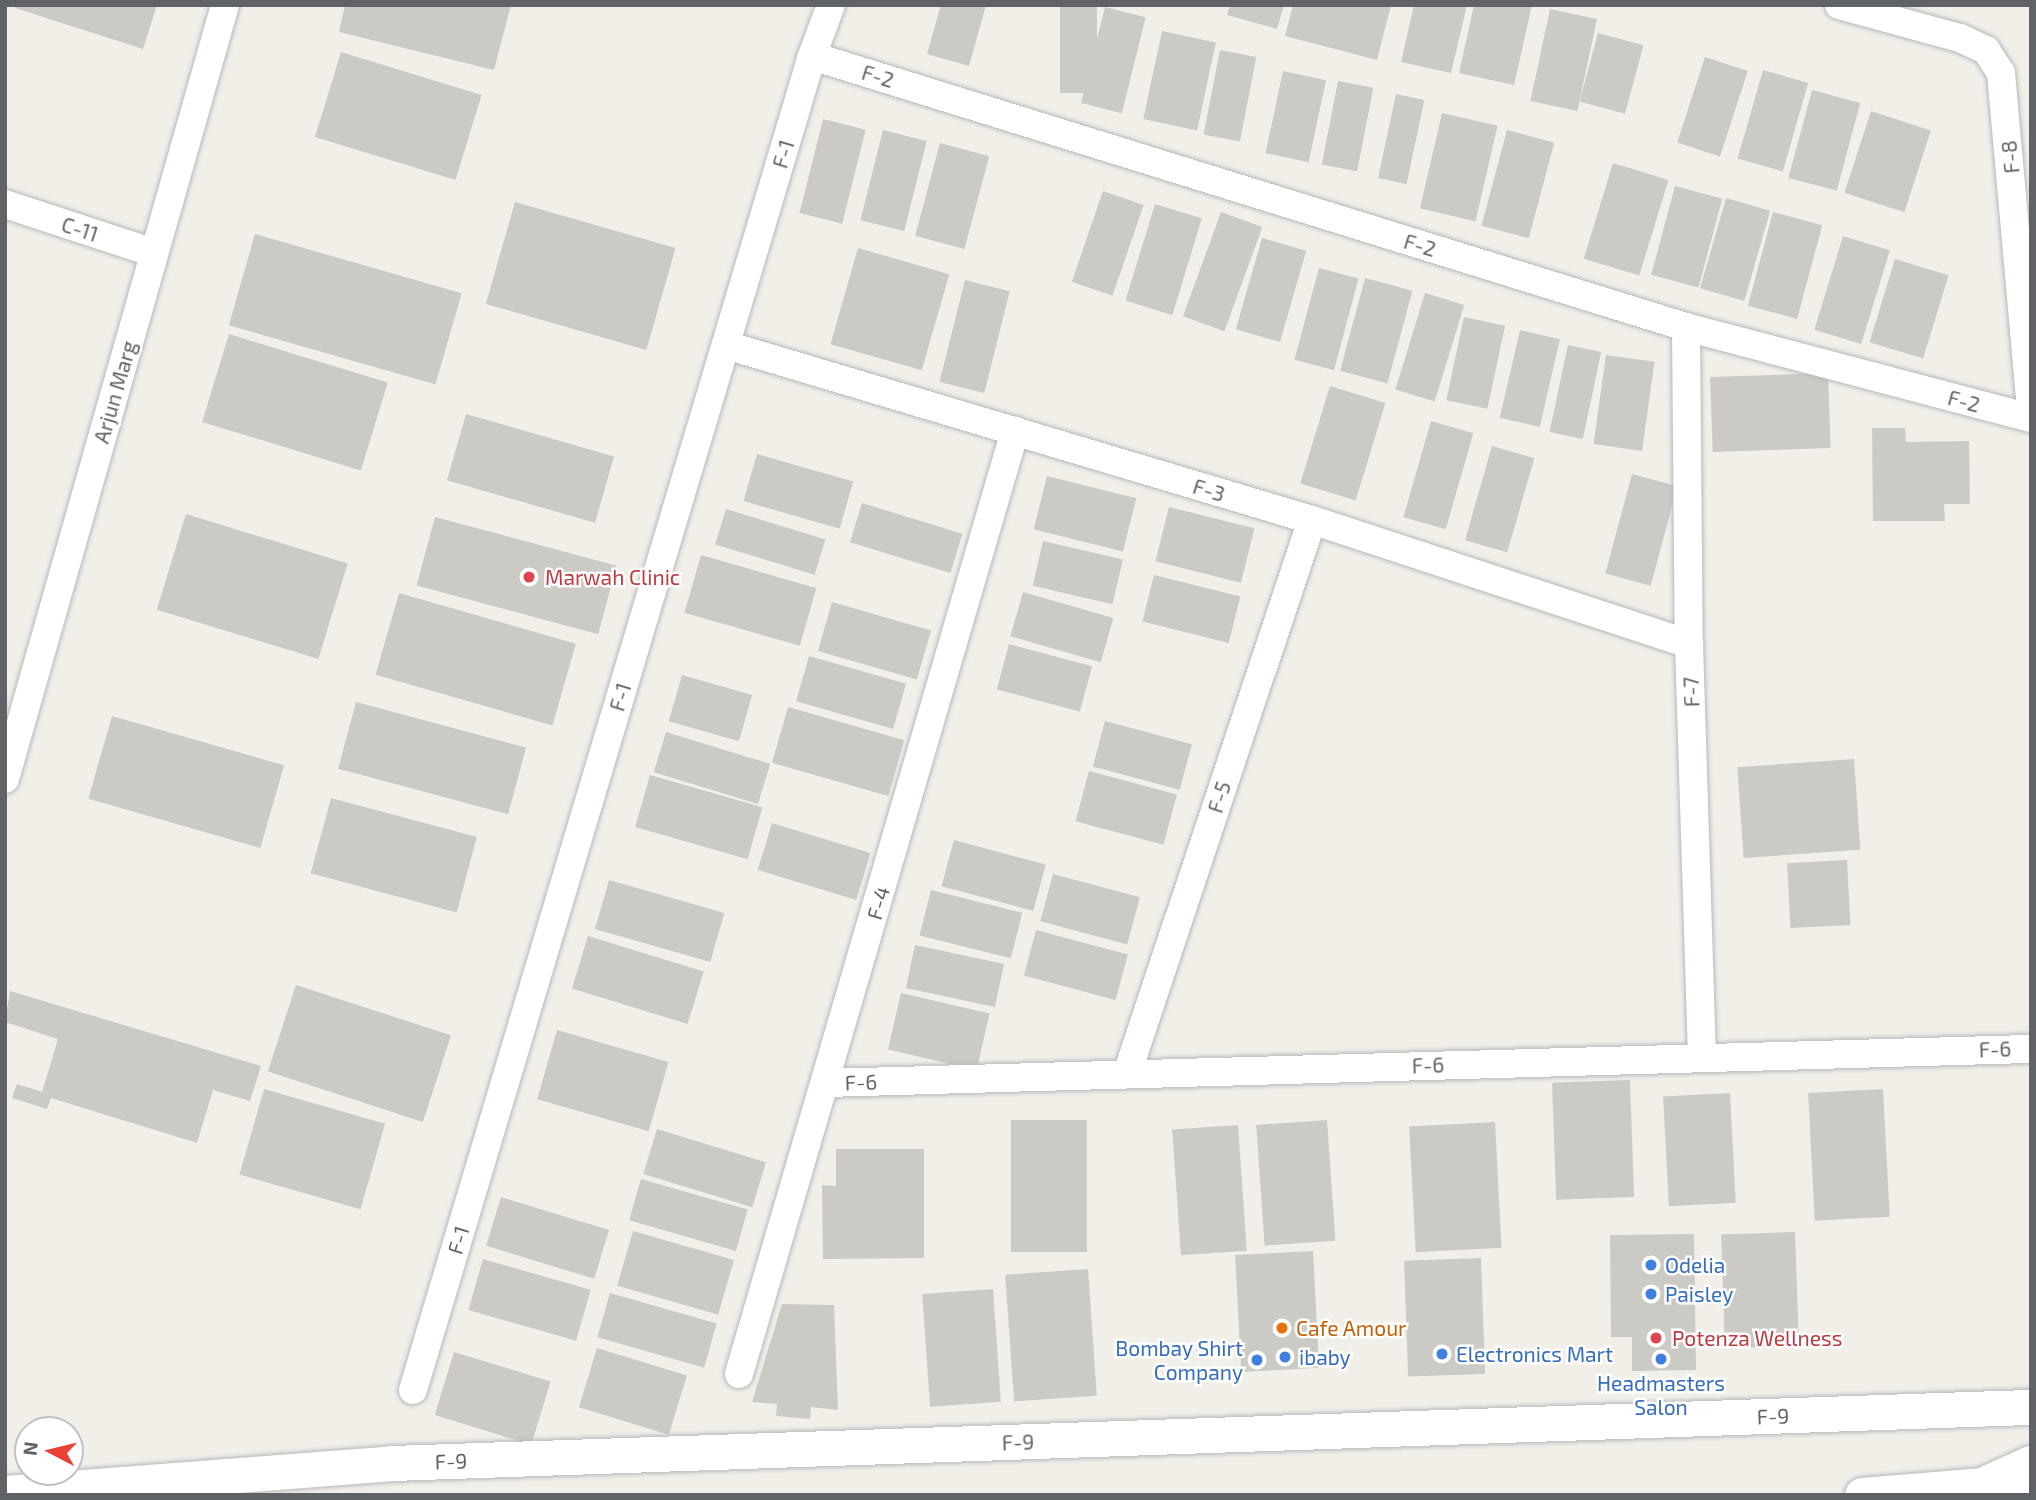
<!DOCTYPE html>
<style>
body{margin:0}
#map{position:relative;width:2036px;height:1500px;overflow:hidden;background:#f1efe8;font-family:"Exo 2",sans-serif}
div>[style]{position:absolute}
.building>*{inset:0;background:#cccac5;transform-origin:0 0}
.roads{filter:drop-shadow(0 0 2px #b5b8bc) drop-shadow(0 0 2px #b5b8bc)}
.minor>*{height:28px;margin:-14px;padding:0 14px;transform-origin:14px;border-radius:14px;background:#fff}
.tertiary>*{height:35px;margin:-17.5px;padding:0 17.5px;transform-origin:17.5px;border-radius:17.5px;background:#fff}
.secondary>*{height:38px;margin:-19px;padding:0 19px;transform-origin:19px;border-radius:19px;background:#fff}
.dots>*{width:19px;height:19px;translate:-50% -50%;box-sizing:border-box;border:4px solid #fff;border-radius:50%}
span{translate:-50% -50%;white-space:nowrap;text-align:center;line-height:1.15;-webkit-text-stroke:5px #fff;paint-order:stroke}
.street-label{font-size:21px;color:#5f6368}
.health-label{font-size:21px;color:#be3a42}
.left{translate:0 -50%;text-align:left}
.shop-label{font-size:21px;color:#366cbe}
.right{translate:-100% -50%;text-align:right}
.food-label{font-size:21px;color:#c56008}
.frame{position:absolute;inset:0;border:7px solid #5f6368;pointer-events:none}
.north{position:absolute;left:14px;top:1416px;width:70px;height:70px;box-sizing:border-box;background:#fff;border:2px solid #bfc1c3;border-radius:50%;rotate:277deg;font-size:19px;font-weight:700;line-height:28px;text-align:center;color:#5f6368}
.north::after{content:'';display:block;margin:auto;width:24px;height:32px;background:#ea4335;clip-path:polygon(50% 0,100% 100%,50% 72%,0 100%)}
</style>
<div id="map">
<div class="building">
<div style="clip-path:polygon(16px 5px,157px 5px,143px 49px,15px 8px)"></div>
<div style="clip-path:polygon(345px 5px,511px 5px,494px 70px,339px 32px)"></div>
<div style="clip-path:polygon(941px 5px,986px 5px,969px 66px,927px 54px)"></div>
<div style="left:1060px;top:5px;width:37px;height:88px"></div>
<div style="clip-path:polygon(1230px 5px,1284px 5px,1277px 29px,1227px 15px)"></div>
<div style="clip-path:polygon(1293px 5px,1391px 5px,1377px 60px,1285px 36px)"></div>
<div style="clip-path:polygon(1414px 5px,1467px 5px,1451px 73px,1401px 62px)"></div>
<div style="clip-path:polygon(1474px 5px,1532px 5px,1514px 85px,1459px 73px)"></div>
<div style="left:1105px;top:7px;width:42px;height:99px;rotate:14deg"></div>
<div style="left:1550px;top:9px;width:48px;height:94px;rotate:12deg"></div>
<div style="left:1162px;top:31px;width:55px;height:90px;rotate:12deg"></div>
<div style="left:1598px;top:33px;width:47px;height:71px;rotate:15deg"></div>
<div style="left:1220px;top:50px;width:37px;height:86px;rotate:11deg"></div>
<div style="left:341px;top:52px;width:147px;height:89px;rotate:17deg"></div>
<div style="left:1705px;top:57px;width:45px;height:90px;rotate:18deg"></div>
<div style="left:1763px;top:70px;width:47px;height:92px;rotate:16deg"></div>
<div style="left:1283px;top:71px;width:44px;height:84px;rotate:12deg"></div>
<div style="left:1338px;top:81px;width:36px;height:85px;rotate:11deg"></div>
<div style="left:1812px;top:90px;width:50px;height:91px;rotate:15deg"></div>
<div style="left:1396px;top:94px;width:29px;height:86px;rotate:12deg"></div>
<div style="left:1871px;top:111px;width:63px;height:86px;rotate:18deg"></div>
<div style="left:1442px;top:113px;width:57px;height:98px;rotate:13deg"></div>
<div style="left:823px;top:119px;width:44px;height:97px;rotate:14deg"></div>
<div style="left:883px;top:130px;width:45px;height:93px;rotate:14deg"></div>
<div style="left:1507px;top:130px;width:49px;height:99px;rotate:15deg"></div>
<div style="left:940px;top:143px;width:51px;height:96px;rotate:15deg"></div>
<div style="left:1613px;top:163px;width:58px;height:100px;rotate:17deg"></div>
<div style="left:1675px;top:186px;width:49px;height:92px;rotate:15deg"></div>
<div style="left:1103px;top:191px;width:43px;height:96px;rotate:19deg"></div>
<div style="left:1726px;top:198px;width:46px;height:94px;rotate:16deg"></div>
<div style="left:515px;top:202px;width:167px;height:106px;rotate:16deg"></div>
<div style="left:1155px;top:204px;width:49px;height:101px;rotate:17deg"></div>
<div style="left:1221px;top:212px;width:44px;height:111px;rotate:20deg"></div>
<div style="left:1773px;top:212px;width:51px;height:97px;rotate:15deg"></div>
<div style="left:255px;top:234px;width:215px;height:95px;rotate:16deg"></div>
<div style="left:1843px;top:236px;width:49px;height:98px;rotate:17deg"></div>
<div style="left:1262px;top:238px;width:46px;height:95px;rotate:16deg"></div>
<div style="left:858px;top:248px;width:95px;height:100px;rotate:16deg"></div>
<div style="left:1895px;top:259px;width:56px;height:87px;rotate:17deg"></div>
<div style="left:1319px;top:268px;width:41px;height:95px;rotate:15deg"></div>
<div style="left:1365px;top:278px;width:49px;height:96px;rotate:15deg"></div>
<div style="left:965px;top:280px;width:46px;height:105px;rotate:14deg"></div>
<div style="left:1425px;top:293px;width:41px;height:101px;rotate:17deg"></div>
<div style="left:1464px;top:317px;width:42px;height:85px;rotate:12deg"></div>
<div style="left:1520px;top:330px;width:41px;height:90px;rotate:13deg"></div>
<div style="left:229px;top:334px;width:166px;height:92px;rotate:17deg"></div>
<div style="left:1568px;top:345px;width:34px;height:89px;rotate:12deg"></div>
<div style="left:1606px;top:355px;width:49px;height:90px;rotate:8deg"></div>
<div style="left:1828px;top:373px;width:75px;height:118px;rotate:88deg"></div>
<div style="left:1330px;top:386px;width:58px;height:102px;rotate:17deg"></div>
<div style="left:466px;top:414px;width:154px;height:69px;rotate:16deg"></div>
<div style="left:1431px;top:421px;width:44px;height:100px;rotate:16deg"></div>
<div style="clip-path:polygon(1872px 428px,1905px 428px,1906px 442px,1969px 441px,1970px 504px,1944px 504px,1945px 521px,1873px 521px)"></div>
<div style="left:1492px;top:446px;width:44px;height:98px;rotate:16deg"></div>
<div style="left:757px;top:454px;width:100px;height:49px;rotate:16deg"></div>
<div style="left:1632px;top:474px;width:47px;height:103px;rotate:15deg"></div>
<div style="left:1047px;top:476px;width:92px;height:55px;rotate:14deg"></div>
<div style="left:862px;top:503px;width:105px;height:41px;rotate:17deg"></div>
<div style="left:1169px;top:507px;width:88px;height:56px;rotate:14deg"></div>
<div style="left:726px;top:509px;width:104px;height:37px;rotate:17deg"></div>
<div style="left:186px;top:514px;width:169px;height:100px;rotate:17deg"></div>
<div style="left:435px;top:517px;width:188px;height:71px;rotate:15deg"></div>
<div style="left:1043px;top:541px;width:82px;height:46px;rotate:13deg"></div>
<div style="left:701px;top:555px;width:120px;height:60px;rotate:16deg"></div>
<div style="left:1154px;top:575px;width:89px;height:48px;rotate:14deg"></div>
<div style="left:1023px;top:592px;width:94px;height:46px;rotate:16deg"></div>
<div style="left:399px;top:593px;width:184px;height:85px;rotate:16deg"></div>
<div style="left:832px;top:602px;width:103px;height:51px;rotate:16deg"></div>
<div style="left:1009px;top:644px;width:86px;height:47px;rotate:15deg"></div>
<div style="left:809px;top:656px;width:101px;height:47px;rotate:16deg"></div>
<div style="left:682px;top:675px;width:73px;height:48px;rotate:16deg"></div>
<div style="left:356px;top:702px;width:176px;height:69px;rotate:15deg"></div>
<div style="left:788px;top:707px;width:121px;height:58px;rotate:16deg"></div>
<div style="left:112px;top:716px;width:179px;height:86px;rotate:16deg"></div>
<div style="left:1105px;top:721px;width:90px;height:47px;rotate:15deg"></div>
<div style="left:666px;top:732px;width:109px;height:42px;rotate:17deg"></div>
<div style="left:1854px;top:759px;width:91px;height:117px;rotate:86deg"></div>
<div style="left:1089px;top:771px;width:91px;height:52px;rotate:15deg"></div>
<div style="left:650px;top:775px;width:117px;height:54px;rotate:16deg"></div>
<div style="left:331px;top:798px;width:151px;height:78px;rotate:15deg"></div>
<div style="left:772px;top:823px;width:103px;height:49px;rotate:17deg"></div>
<div style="left:954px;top:840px;width:95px;height:48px;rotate:15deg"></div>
<div style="left:1847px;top:860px;width:65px;height:60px;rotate:87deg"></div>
<div style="left:1053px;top:874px;width:90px;height:49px;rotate:15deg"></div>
<div style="left:609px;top:880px;width:120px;height:51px;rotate:16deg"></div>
<div style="left:931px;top:890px;width:94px;height:47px;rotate:14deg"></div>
<div style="left:1036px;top:930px;width:95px;height:47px;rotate:15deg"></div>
<div style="left:588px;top:936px;width:121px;height:55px;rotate:17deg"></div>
<div style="left:915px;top:945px;width:91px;height:44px;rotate:12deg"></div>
<div style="left:296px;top:985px;width:163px;height:91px;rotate:18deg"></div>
<div style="clip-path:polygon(10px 991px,261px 1066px,250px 1101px,213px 1090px,197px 1143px,51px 1098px,47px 1109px,12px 1098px,17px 1084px,42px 1092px,58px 1039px,5px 1022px)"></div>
<div style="left:901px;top:993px;width:91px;height:58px;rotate:13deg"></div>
<div style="left:557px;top:1030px;width:116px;height:72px;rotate:16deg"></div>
<div style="left:1630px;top:1080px;width:117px;height:78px;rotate:88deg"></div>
<div style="left:264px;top:1089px;width:126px;height:89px;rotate:16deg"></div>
<div style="left:1883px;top:1089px;width:128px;height:75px;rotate:87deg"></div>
<div style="left:1730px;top:1093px;width:110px;height:67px;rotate:87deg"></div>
<div style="left:1011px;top:1120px;width:76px;height:132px"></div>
<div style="left:1327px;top:1120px;width:121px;height:71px;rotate:86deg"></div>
<div style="left:1495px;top:1122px;width:126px;height:86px;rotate:87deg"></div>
<div style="left:1238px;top:1125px;width:126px;height:66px;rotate:86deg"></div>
<div style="left:657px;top:1129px;width:114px;height:47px;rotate:17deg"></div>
<div style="clip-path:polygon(836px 1149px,924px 1149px,924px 1258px,823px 1259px,822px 1185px,836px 1186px)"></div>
<div style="left:641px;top:1179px;width:111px;height:43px;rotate:16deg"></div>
<div style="left:501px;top:1197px;width:113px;height:51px;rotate:17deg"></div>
<div style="left:633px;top:1231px;width:105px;height:57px;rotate:16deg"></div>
<div style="left:1795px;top:1232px;width:114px;height:74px;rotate:88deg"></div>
<div style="clip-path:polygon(1694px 1234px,1696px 1370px,1632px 1371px,1632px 1337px,1611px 1337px,1610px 1235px)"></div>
<div style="left:1313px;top:1251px;width:117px;height:78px;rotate:87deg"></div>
<div style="left:1481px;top:1258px;width:116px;height:77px;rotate:88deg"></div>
<div style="left:483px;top:1259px;width:112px;height:53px;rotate:16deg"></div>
<div style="left:1088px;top:1269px;width:127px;height:83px;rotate:86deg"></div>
<div style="left:993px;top:1289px;width:113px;height:71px;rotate:86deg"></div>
<div style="left:610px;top:1293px;width:111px;height:46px;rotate:16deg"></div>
<div style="clip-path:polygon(782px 1304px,834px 1305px,838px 1410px,811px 1407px,810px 1419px,776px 1416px,777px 1404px,752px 1402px)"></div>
<div style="left:597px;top:1348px;width:94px;height:62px;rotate:17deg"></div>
<div style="left:454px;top:1352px;width:101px;height:66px;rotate:17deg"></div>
</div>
<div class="roads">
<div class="minor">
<div style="left:1839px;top:5px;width:125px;rotate:15.3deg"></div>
<div style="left:1960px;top:38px;width:29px;rotate:25deg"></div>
<div style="left:1986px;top:50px;width:27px;rotate:57deg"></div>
<div style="left:2001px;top:73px;width:337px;rotate:84.9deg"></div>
<div style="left:812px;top:56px;width:915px;rotate:17.23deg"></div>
<div style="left:1686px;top:327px;width:357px;rotate:14.8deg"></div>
<div style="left:5px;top:204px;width:157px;rotate:18.2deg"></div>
<div style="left:1686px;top:327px;width:317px;rotate:89.5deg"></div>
<div style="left:1689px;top:644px;width:413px;rotate:88.2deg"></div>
<div style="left:726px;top:345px;width:612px;rotate:16.63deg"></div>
<div style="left:1312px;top:520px;width:397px;rotate:18.2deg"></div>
<div style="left:5px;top:779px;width:805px;rotate:-74.13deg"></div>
<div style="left:1127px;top:1074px;width:584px;rotate:-71.53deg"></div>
<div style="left:826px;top:1083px;width:1205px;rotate:-1.62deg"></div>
<div style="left:739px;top:1374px;width:983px;rotate:-73.69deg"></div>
<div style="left:413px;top:1390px;width:1392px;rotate:-73.35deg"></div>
<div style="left:812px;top:56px;width:54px;rotate:-69.6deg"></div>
</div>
<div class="tertiary">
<div style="left:5px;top:1493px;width:388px;rotate:-4.4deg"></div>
<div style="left:392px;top:1463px;width:1640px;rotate:-1.96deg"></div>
<div style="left:1862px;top:1495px;width:158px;rotate:-4.7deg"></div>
</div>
<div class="secondary">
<div style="left:1989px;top:1484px;width:46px;rotate:-24.3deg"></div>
</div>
</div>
<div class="dots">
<div style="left:529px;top:577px;background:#e0444e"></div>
<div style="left:1651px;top:1265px;background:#3f7fe0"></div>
<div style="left:1651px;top:1294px;background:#3f7fe0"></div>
<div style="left:1282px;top:1328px;background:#e8710a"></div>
<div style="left:1656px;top:1338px;background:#e0444e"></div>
<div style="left:1442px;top:1354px;background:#3f7fe0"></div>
<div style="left:1285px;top:1357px;background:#3f7fe0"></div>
<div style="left:1661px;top:1359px;background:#3f7fe0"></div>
<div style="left:1257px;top:1360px;background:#3f7fe0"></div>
</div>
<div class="street-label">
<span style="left:878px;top:76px;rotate:17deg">F-2</span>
<span style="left:783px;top:154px;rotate:-73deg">F-1</span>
<span style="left:2010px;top:157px;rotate:-96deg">F-8</span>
<span style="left:80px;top:229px;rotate:18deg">C-11</span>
<span style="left:1420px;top:245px;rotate:17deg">F-2</span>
<span style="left:115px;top:392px;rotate:-74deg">Arjun Marg</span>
<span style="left:1964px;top:401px;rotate:15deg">F-2</span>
<span style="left:1209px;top:490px;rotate:17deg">F-3</span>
<span style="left:1691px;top:692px;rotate:-92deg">F-7</span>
<span style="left:620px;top:697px;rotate:-73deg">F-1</span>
<span style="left:1219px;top:797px;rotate:-72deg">F-5</span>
<span style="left:878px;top:903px;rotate:-74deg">F-4</span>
<span style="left:1995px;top:1049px;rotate:-2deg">F-6</span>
<span style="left:1428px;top:1065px;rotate:-2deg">F-6</span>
<span style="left:861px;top:1082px;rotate:-2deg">F-6</span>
<span style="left:458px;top:1240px;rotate:-73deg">F-1</span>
<span style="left:1773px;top:1416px;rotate:-2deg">F-9</span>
<span style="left:1018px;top:1442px;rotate:-2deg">F-9</span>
<span style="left:451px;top:1461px;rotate:-2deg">F-9</span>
</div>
<div class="health-label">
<span class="left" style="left:545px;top:577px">Marwah Clinic</span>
<span class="left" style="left:1672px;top:1338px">Potenza Wellness</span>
</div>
<div class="shop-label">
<span class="left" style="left:1665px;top:1265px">Odelia</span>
<span class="left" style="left:1665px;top:1294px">Paisley</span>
<span class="right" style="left:1243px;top:1360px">Bombay Shirt<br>Company</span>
<span class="left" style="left:1456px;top:1354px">Electronics Mart</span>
<span class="left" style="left:1299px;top:1357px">ibaby</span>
<span style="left:1661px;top:1395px">Headmasters<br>Salon</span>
</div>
<div class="food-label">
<span class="left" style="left:1296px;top:1328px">Cafe Amour</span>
</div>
<div class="frame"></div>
<div class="north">N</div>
</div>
